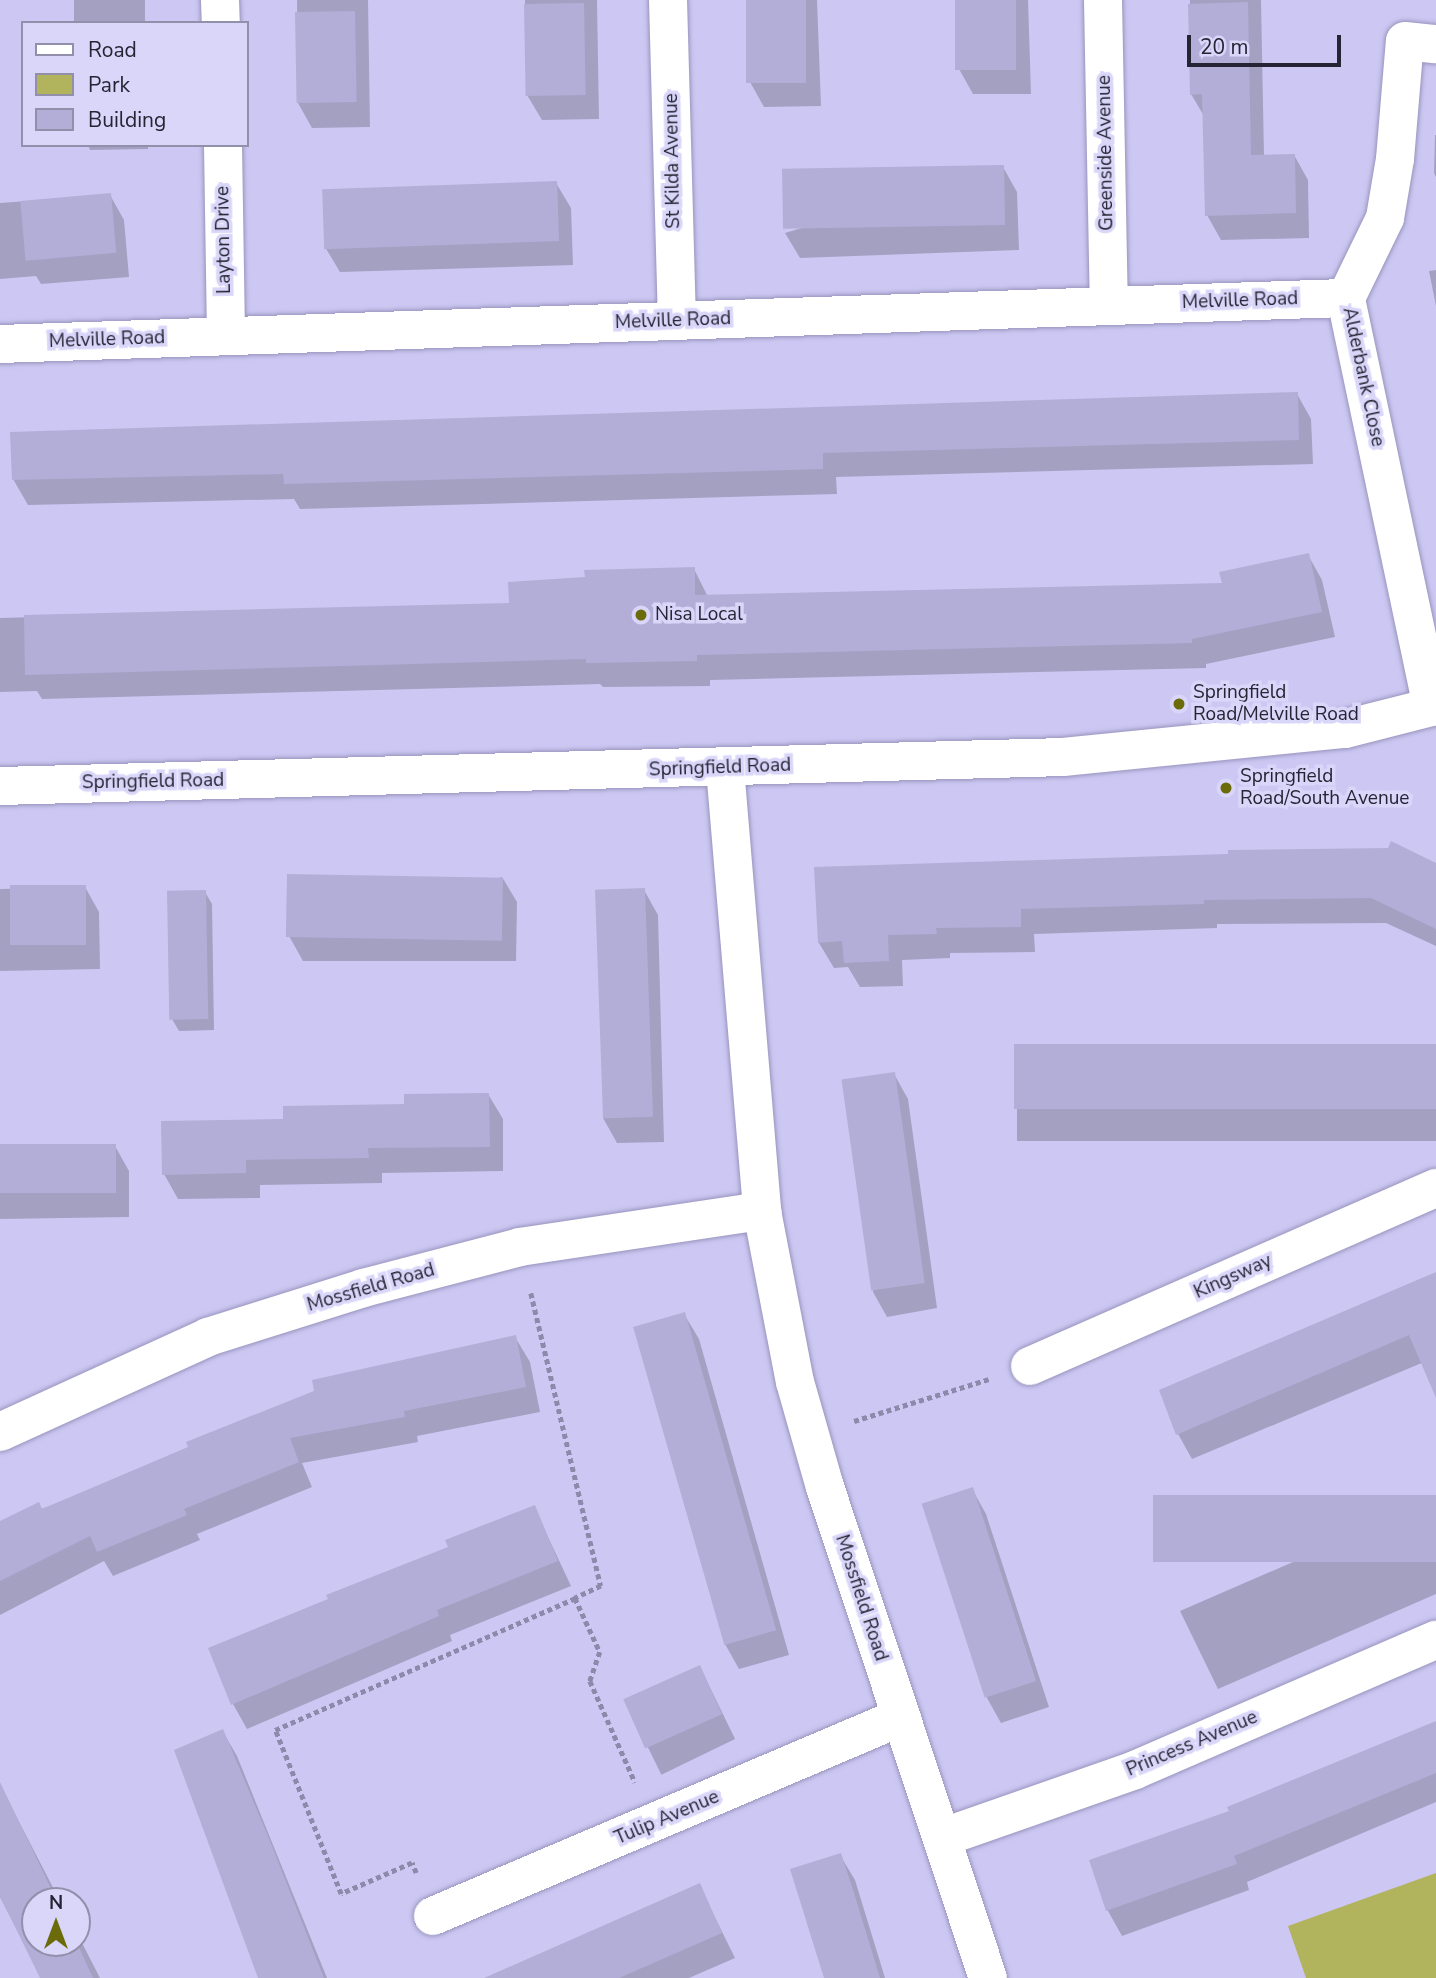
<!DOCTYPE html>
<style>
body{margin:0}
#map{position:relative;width:1436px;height:1978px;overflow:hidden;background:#ccc8f3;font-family:"Nunito Sans",sans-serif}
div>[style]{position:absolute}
.green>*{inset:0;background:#b2b35d}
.shadow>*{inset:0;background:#0003;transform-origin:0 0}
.building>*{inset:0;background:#b2aed8;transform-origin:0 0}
.path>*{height:4.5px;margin-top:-2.25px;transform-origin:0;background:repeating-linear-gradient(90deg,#8d89aa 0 5px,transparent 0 8.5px)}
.roads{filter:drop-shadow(0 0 2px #9894bd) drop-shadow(0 0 2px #9894bd)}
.minor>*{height:38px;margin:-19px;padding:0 19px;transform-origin:19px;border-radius:19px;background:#fff}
.dots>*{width:19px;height:19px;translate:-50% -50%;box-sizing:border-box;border:4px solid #d9d6f9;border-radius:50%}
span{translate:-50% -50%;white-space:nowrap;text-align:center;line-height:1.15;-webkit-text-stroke:7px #d9d6f9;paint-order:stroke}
.street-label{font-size:19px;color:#262434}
.poi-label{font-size:19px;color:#262434}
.left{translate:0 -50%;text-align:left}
.legend{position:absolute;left:21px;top:21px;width:228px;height:126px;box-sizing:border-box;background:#d9d6f9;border:2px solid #918faa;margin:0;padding:9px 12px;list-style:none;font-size:21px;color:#262434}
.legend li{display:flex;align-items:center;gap:14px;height:35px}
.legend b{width:35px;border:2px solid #918faa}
.north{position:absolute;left:21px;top:1887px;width:70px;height:70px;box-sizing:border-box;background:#d9d6f9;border:2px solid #918faa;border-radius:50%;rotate:0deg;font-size:19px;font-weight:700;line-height:28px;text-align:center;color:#262434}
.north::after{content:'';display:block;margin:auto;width:24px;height:32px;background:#6c6b0a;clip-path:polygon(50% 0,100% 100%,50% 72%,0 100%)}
.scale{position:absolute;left:1187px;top:35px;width:154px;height:32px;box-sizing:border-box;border:4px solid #262434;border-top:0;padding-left:9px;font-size:21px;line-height:24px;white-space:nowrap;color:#262434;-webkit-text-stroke:5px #d9d6f9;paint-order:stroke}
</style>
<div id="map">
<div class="green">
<div style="clip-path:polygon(1436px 1873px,1436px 1978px,1306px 1978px,1288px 1926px)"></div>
</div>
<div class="shadow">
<div style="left:74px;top:0;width:71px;height:23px"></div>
<div style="clip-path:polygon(297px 0,368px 0,370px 127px,312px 128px,298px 103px)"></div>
<div style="clip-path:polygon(525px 0,597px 0,599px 119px,542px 120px,527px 95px)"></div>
<div style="clip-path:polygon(748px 0,817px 0,821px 106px,764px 107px,750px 82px)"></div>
<div style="clip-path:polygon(957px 0,1028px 0,1031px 94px,973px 94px,959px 69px)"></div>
<div style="clip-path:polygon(1190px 0,1261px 0,1264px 156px,1294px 155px,1308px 180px,1309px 238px,1221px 240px,1207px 215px,1204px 116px,1191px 94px)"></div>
<div style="clip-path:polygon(1435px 135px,1436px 135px,1436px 177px,1434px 173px)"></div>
<div style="clip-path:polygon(88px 145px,148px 145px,148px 149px,90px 150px)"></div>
<div style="clip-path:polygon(1003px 167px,1017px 192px,1019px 250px,800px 258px,785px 233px)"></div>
<div style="clip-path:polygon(556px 183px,571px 208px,573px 265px,340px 272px,325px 247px)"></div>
<div style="clip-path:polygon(110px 195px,124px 220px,129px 277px,41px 284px,36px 276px,0 279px,0 203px)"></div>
<div style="clip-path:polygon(1436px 270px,1436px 306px,1429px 271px)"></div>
<div style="clip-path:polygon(1297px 394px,1311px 419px,1313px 464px,836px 477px,837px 494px,300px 509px,294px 499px,28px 505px,13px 479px)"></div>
<div style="clip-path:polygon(1308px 555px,1322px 580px,1335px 637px,1206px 664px,1206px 668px,710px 680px,710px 686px,603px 687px,600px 684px,42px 699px,37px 691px,0 692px,0 618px,510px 604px,694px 569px,708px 597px,1224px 584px)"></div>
<div style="clip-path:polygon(1436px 864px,1436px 946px,1386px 923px,1217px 924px,1217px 928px,1034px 934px,1035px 952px,950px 953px,950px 958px,902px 960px,903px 986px,860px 987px,848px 967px,834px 968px,819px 943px,816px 869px)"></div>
<div style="clip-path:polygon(502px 877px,517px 902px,516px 961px,303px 961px,289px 936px)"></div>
<div style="clip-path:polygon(85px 887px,99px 912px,100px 969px,0 971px,0 889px)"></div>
<div style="clip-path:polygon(644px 890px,658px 915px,664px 1142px,617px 1143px,603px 1118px)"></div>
<div style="clip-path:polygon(205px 892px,212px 904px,214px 1030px,179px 1031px,172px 1019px)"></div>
<div style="left:1436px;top:1046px;width:95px;height:419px;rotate:90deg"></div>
<div style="clip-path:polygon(894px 1074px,908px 1099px,937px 1308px,887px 1317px,873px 1292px)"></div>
<div style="clip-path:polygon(488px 1094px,503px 1119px,503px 1171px,382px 1173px,382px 1183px,260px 1185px,260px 1198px,178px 1199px,164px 1174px,285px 1121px)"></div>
<div style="clip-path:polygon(115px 1146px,129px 1171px,129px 1217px,0 1219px,0 1147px)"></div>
<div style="clip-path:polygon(1436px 1277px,1436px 1357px,1192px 1459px,1178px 1434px)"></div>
<div style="clip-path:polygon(684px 1314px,699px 1339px,789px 1655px,739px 1669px,725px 1644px)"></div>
<div style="clip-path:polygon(515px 1337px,530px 1362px,540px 1412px,417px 1436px,418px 1442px,302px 1463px,312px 1487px,197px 1534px,200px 1540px,113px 1576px,104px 1561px,0 1615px,0 1524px)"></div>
<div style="clip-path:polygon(972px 1489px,986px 1514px,1049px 1707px,1001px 1723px,987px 1698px)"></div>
<div style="clip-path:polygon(1436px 1500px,1436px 1594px,1218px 1689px,1180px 1611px)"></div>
<div style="clip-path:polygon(534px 1507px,571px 1586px,450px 1635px,452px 1641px,247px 1729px,233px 1704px,450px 1548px)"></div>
<div style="left:700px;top:1667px;width:80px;height:82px;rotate:64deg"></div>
<div style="clip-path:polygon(1436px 1723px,1436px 1802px,1247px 1882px,1249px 1890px,1122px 1936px,1108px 1911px,1091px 1861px,1231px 1812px)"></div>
<div style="clip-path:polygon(223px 1732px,237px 1756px,327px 1978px,263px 1978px)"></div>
<div style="clip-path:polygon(0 1785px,60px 1901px,35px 1901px,35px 1943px,77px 1943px,77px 1933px,100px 1978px,42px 1978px,0 1897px)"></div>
<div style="clip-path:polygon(840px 1855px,855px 1880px,885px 1978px,828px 1978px)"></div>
<div style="clip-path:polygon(699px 1885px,735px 1958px,689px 1978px,516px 1978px)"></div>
</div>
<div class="building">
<div style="left:746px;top:0;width:60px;height:83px"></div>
<div style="left:955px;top:0;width:61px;height:70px"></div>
<div style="clip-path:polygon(1248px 2px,1251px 155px,1295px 154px,1296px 213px,1205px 216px,1202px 94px,1190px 95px,1188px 4px)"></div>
<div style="left:584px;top:3px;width:92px;height:60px;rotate:89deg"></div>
<div style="left:355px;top:11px;width:91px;height:60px;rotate:89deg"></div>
<div style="left:1004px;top:165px;width:60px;height:222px;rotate:89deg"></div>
<div style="left:557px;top:181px;width:60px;height:235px;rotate:88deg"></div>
<div style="left:111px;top:193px;width:60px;height:91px;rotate:85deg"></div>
<div style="clip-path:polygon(1298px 392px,1299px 440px,823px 453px,823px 469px,284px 484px,283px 474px,12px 480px,10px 432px)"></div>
<div style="clip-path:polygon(1309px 553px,1322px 612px,1192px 639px,1192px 643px,697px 655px,697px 661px,586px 663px,586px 659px,25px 675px,24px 615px,509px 603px,508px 582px,585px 577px,584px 570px,695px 567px,695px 595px,1222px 583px,1219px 572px)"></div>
<div style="clip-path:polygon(1391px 841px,1436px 863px,1436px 929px,1371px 898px,1204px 900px,1204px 904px,1021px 909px,1021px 927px,936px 928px,937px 934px,888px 935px,889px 961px,844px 963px,842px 941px,818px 943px,814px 867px,1228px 854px,1228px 850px,1388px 848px)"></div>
<div style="left:287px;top:874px;width:216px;height:63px;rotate:1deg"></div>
<div style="left:10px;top:885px;width:76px;height:60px"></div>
<div style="left:645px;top:888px;width:229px;height:50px;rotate:88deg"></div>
<div style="left:206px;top:890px;width:129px;height:39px;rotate:89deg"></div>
<div style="left:1436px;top:1044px;width:65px;height:422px;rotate:90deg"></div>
<div style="left:895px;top:1072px;width:213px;height:54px;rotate:82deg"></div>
<div style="clip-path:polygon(489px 1093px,490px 1147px,368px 1148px,369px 1158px,246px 1160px,246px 1173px,162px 1175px,161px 1121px,283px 1119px,283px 1106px,404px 1104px,404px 1094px)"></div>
<div style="left:116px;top:1144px;width:49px;height:116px;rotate:90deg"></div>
<div style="clip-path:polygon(1436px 1272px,1436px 1398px,1409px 1335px,1176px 1435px,1159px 1390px)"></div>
<div style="left:685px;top:1312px;width:331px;height:54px;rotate:74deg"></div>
<div style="clip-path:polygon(516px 1335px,526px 1387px,404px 1411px,405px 1417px,290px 1438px,299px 1462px,184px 1509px,187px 1515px,97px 1552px,90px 1536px,0 1581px,0 1521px,39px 1502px,42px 1509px,188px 1447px,186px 1442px,314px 1391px,312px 1380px)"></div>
<div style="left:973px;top:1487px;width:204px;height:54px;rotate:72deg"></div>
<div style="left:1436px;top:1495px;width:67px;height:283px;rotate:90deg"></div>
<div style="clip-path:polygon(535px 1505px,558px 1561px,437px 1610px,439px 1616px,231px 1705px,208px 1648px,328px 1599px,326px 1595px,448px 1547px,445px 1540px)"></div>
<div style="left:700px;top:1665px;width:54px;height:84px;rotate:66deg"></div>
<div style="clip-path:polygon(1436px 1721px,1436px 1773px,1234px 1856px,1237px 1864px,1106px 1911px,1089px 1860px,1229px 1811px,1227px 1807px)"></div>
<div style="clip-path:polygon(223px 1729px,270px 1841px,324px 1978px,258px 1978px,174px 1750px)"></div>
<div style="clip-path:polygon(0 1782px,57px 1901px,35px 1901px,35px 1943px,77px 1943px,93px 1978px,40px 1978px,0 1896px)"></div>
<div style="clip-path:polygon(841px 1853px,854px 1893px,880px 1978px,824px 1978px,790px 1869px)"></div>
<div style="clip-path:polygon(700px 1883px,722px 1933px,683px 1950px,619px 1978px,484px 1978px)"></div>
</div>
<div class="path">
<div style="left:531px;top:1293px;width:301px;rotate:76.6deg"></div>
<div style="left:601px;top:1586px;width:29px;rotate:155deg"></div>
<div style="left:575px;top:1598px;width:60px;rotate:65.2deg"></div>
<div style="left:600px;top:1652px;width:31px;rotate:109deg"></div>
<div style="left:590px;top:1681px;width:111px;rotate:66deg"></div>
<div style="left:854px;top:1421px;width:141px;rotate:-17.3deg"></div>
<div style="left:416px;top:1873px;width:11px;rotate:-112deg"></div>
<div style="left:412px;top:1863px;width:77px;rotate:156.4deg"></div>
<div style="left:341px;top:1894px;width:177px;rotate:-111.9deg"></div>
<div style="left:275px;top:1730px;width:328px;rotate:-23.7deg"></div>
</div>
<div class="roads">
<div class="minor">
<div style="left:220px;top:0;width:23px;rotate:88deg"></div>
<div style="left:668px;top:0;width:321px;rotate:88.4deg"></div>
<div style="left:1103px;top:0;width:306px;rotate:88.9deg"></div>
<div style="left:223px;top:145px;width:190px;rotate:89.1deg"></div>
<div style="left:0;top:344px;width:1347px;rotate:-1.96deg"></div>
<div style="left:1432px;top:707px;width:418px;rotate:-101.9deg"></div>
<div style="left:1346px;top:298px;width:89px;rotate:-64deg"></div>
<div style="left:1385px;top:218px;width:60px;rotate:-80.4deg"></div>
<div style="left:1395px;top:159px;width:118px;rotate:-85.2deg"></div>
<div style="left:1405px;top:41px;width:31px;rotate:6deg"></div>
<div style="left:725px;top:768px;width:445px;rotate:85.2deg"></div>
<div style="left:762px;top:1211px;width:174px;rotate:79.1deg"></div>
<div style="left:795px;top:1382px;width:109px;rotate:74.1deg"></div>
<div style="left:825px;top:1487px;width:517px;rotate:71.64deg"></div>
<div style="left:0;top:786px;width:1063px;rotate:-1.56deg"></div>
<div style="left:1063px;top:757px;width:283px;rotate:-5.7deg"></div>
<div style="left:1345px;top:729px;width:94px;rotate:-14.2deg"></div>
<div style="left:1030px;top:1366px;width:443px;rotate:-23.7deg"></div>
<div style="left:0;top:1432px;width:229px;rotate:-24.5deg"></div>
<div style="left:208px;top:1337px;width:163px;rotate:-17.5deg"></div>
<div style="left:363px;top:1288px;width:162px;rotate:-14.6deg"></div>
<div style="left:520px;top:1247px;width:245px;rotate:-8.5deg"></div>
<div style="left:944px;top:1837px;width:202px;rotate:-19.3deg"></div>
<div style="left:1135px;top:1770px;width:328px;rotate:-23.4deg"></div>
<div style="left:433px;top:1916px;width:509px;rotate:-23.04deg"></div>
</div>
</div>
<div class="dots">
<div style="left:641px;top:615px;background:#6c6b0a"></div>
<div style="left:1179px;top:704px;background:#6c6b0a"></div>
<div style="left:1226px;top:788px;background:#6c6b0a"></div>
</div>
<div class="street-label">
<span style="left:1106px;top:153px;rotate:-91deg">Greenside Avenue</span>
<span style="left:673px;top:161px;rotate:-91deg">St Kilda Avenue</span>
<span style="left:224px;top:240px;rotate:-91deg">Layton Drive</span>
<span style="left:1240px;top:301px;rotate:-2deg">Melville Road</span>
<span style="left:673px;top:321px;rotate:-2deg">Melville Road</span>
<span style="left:107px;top:340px;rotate:-2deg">Melville Road</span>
<span style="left:1363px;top:377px;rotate:78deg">Alderbank Close</span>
<span style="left:720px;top:768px;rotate:-2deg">Springfield Road</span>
<span style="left:153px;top:782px;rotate:-1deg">Springfield Road</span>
<span style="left:1233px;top:1277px;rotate:-24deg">Kingsway</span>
<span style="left:371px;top:1288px;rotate:-16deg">Mossfield Road</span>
<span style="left:861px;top:1598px;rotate:72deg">Mossfield Road</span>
<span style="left:1192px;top:1744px;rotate:-23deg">Princess Avenue</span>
<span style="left:667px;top:1818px;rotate:-23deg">Tulip Avenue</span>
</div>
<div class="poi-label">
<span class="left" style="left:655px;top:615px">Nisa Local</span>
<span class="left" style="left:1193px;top:704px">Springfield<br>Road/Melville Road</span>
<span class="left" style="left:1240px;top:788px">Springfield<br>Road/South Avenue</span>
</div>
<ul class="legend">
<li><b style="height:9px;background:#fff"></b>Road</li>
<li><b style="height:19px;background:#b2b35d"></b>Park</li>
<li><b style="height:19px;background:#b2aed8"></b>Building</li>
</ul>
<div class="north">N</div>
<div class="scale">20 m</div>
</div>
